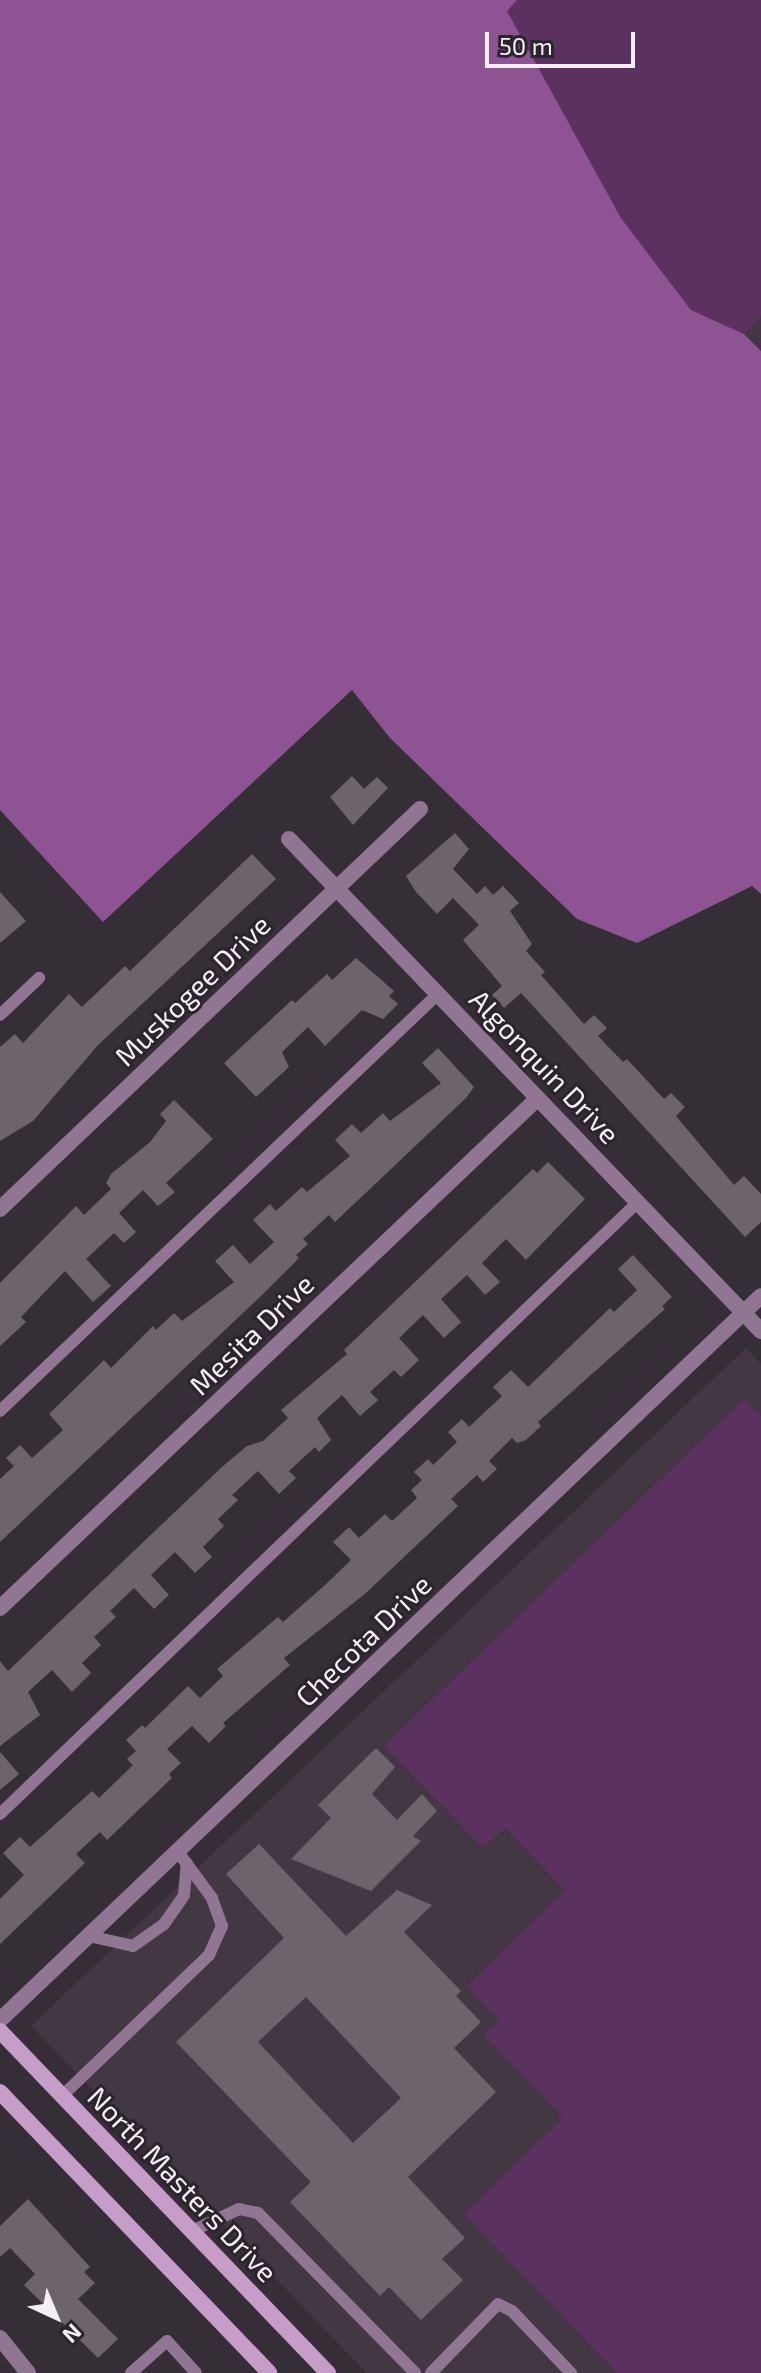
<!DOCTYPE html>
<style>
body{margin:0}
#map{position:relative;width:761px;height:2373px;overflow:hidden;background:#362e37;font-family:"Exo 2",sans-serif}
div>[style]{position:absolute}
.built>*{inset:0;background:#433744}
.green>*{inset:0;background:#5b315f}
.forest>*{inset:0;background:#8d5392}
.building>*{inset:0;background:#6c636c}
.service>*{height:12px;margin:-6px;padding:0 6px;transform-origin:6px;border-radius:6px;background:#907692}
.minor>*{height:16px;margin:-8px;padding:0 8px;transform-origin:8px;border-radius:8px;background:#907692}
.secondary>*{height:16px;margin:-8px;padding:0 8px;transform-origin:8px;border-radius:8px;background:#c69cc9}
span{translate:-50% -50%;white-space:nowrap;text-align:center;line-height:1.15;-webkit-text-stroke:6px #2c242d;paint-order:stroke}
.street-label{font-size:28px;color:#f4eff4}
.north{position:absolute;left:16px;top:2277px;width:80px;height:80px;-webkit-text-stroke:6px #2c242d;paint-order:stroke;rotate:136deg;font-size:22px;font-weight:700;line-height:32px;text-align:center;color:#f4eff4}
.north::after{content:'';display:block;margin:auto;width:28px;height:36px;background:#f4eff4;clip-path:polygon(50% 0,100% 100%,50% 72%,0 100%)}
.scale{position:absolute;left:485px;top:32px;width:150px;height:36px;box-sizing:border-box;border:4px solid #f4eff4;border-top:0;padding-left:10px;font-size:24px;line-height:28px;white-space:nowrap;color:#f4eff4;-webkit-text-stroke:6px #2c242d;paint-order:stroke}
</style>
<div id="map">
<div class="built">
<div style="clip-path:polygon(761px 317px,761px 351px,744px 334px)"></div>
<div style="clip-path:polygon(746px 1348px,761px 1364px,761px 2373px,367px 2373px,31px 2026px)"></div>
</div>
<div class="green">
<div style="clip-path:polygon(517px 0,761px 0,761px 317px,744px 334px,691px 310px,621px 218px,506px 10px)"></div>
<div style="clip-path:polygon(744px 1399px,761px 1417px,761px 2373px,617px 2373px,464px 2214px,563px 2118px,484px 2035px,499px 2020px,467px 1986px,565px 1890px,505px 1828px,483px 1848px,384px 1746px)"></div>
</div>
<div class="forest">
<div style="clip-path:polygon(0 0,517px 0,507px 11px,621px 218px,691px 310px,744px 334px,761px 351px,761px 894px,752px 886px,637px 943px,577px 919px,390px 738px,352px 690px,103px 922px,0 810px)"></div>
</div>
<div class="building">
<div style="clip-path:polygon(352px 776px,364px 789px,377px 777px,388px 788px,353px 825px,330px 797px)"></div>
<div style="clip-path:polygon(455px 833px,469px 849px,453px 869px,477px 894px,485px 886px,493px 895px,503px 886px,519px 903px,510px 911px,532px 944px,526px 951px,545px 972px,541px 975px,584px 1024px,594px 1015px,607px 1028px,598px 1036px,623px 1062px,627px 1059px,664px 1099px,671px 1093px,685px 1107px,676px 1116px,734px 1185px,744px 1176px,761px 1194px,761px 1222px,745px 1237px,521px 993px,504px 1008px,492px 995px,502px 986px,463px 940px,479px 925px,453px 898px,437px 914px,416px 892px,406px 876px)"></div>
<div style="clip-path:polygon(252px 854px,276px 879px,98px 1045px,33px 1121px,0 1141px,0 1047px,15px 1034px,23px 1043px,69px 994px,82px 1007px,125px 966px,130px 971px)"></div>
<div style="clip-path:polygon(0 892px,26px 921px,0 943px)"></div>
<div style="clip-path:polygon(356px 958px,394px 991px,389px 996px,398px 1004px,383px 1019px,362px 1010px,325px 1046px,308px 1027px,282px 1052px,289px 1067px,256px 1097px,224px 1063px,292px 1000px,295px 1003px,327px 974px,332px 980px)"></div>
<div style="clip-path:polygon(438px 1048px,474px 1087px,466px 1098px,335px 1222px,329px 1215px,303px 1239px,308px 1244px,296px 1255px,299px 1258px,262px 1295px,0 1542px,0 1479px,14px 1466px,6px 1458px,20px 1445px,32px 1458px,63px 1430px,49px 1414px,104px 1360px,111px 1368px,153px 1326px,156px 1330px,174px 1313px,182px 1321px,234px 1282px,215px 1261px,233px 1245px,250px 1264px,274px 1242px,253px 1220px,270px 1204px,276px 1211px,302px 1187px,307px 1192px,350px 1156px,335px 1140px,352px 1124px,361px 1133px,383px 1113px,390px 1121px,441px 1083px,422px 1063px)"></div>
<div style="clip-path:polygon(174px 1100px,213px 1139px,166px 1183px,175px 1192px,158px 1206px,143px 1190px,119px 1213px,136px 1232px,124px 1243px,114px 1233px,86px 1259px,111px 1286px,93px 1302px,65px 1271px,21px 1317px,26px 1322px,0 1346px,0 1283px,76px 1206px,84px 1215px,111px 1189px,106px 1183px,111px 1174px,150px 1142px,166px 1121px,160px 1114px)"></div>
<div style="clip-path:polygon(548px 1162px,585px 1199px,526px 1260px,506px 1239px,482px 1263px,500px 1282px,485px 1295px,467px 1275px,441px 1299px,461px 1322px,444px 1338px,423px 1315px,399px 1338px,419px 1360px,401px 1377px,394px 1370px,370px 1392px,378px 1400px,360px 1416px,342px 1395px,317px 1418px,331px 1440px,319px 1452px,315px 1447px,289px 1471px,296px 1478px,279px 1494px,258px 1471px,232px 1495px,238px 1500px,218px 1519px,224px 1526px,203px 1547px,212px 1557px,195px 1573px,175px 1552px,151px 1575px,169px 1595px,154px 1609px,134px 1588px,110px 1611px,116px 1617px,94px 1637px,101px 1645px,82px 1663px,91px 1673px,72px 1692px,52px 1670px,28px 1692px,40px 1715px,0 1746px,0 1661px,8px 1671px,222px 1467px,247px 1446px,263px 1441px,288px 1418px,281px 1410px,347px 1354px,344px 1350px,533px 1169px,537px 1173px)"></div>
<div style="clip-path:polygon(633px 1255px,672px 1297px,662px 1306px,665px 1309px,538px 1422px,541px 1426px,526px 1440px,517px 1443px,512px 1438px,489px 1461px,497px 1469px,483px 1482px,477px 1475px,451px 1499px,458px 1506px,366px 1593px,284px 1658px,290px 1665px,223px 1723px,226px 1726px,209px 1743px,192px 1726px,167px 1749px,181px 1763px,169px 1774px,172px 1778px,107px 1840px,100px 1832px,76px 1854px,85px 1863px,0 1944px,0 1899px,24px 1875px,3px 1853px,20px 1837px,30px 1847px,92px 1791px,99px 1798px,133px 1765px,127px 1759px,136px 1751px,126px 1740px,142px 1725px,145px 1728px,188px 1686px,200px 1698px,223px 1676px,217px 1669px,278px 1617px,283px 1622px,325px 1585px,351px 1560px,333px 1542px,349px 1527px,359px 1538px,385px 1514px,392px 1521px,417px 1498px,411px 1490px,422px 1480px,414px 1472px,428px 1459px,433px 1465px,457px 1442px,448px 1432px,462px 1419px,469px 1427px,502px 1396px,493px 1387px,511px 1370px,528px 1387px,610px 1308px,614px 1312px,637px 1290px,618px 1269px)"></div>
<div style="clip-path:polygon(376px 1748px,395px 1767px,372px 1794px,397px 1820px,422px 1794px,437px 1811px,413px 1836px,421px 1841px,371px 1891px,291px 1859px,331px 1818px,318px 1805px)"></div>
<div style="clip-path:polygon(0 1752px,19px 1774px,0 1790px)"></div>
<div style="clip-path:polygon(evenodd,259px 1844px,346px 1936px,397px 1890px,432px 1905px,404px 1932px,461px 1991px,456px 1996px,481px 2022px,454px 2048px,496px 2092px,408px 2177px,465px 2238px,442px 2259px,463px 2280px,421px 2320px,389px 2287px,380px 2296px,290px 2202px,311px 2182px,176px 2042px,284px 1938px,226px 1874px,259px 1844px,306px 1997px,401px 2098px,353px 2143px,258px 2042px,306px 1997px)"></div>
<div style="clip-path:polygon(28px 2199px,90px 2267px,84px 2272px,95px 2283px,78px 2299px,118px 2339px,98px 2358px,24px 2285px,35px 2274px,10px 2248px,0 2257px,0 2226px)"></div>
</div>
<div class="service">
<div style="left:0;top:1015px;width:54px;rotate:-43.5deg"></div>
<div style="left:0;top:1411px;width:606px;rotate:-43.6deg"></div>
<div style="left:0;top:1814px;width:884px;rotate:-43.81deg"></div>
<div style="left:89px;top:1936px;width:45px;rotate:12.8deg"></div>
<div style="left:133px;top:1946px;width:38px;rotate:-35deg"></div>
<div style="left:164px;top:1924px;width:35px;rotate:-55deg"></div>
<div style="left:184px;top:1895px;width:32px;rotate:-85deg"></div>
<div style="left:62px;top:2096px;width:204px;rotate:-43.8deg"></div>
<div style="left:209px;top:1955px;width:32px;rotate:-66deg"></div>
<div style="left:222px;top:1926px;width:30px;rotate:-110deg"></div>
<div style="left:212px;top:1898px;width:57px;rotate:-126.5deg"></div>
<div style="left:192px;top:2231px;width:52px;rotate:-25.1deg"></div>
<div style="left:239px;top:2209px;width:19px;rotate:12deg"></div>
<div style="left:258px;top:2213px;width:224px;rotate:45.5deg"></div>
<div style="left:131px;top:2373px;width:48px;rotate:-41.6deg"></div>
<div style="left:167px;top:2341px;width:43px;rotate:47.8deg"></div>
<div style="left:431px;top:2373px;width:96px;rotate:-45.8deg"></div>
<div style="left:498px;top:2304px;width:16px;rotate:27deg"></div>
<div style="left:512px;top:2311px;width:86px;rotate:46.4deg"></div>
</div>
<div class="minor">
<div style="left:289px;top:839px;width:682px;rotate:46.19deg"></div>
<div style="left:0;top:1209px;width:580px;rotate:-43.6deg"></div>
<div style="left:0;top:1608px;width:741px;rotate:-43.47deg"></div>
<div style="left:0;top:2020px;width:1050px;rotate:-43.57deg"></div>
<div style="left:0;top:2338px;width:45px;rotate:51.3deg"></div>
</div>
<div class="secondary">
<div style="left:0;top:2031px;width:474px;rotate:46.2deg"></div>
<div style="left:0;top:2092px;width:389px;rotate:46.2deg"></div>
</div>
<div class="street-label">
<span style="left:192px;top:990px;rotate:-44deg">Muskogee Drive</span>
<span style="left:545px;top:1066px;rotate:46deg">Algonquin Drive</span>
<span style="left:251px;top:1334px;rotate:-44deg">Mesita Drive</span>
<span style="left:363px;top:1640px;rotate:-44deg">Checota Drive</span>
<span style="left:183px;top:2184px;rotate:46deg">North Masters Drive</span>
</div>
<div class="north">N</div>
<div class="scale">50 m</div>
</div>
